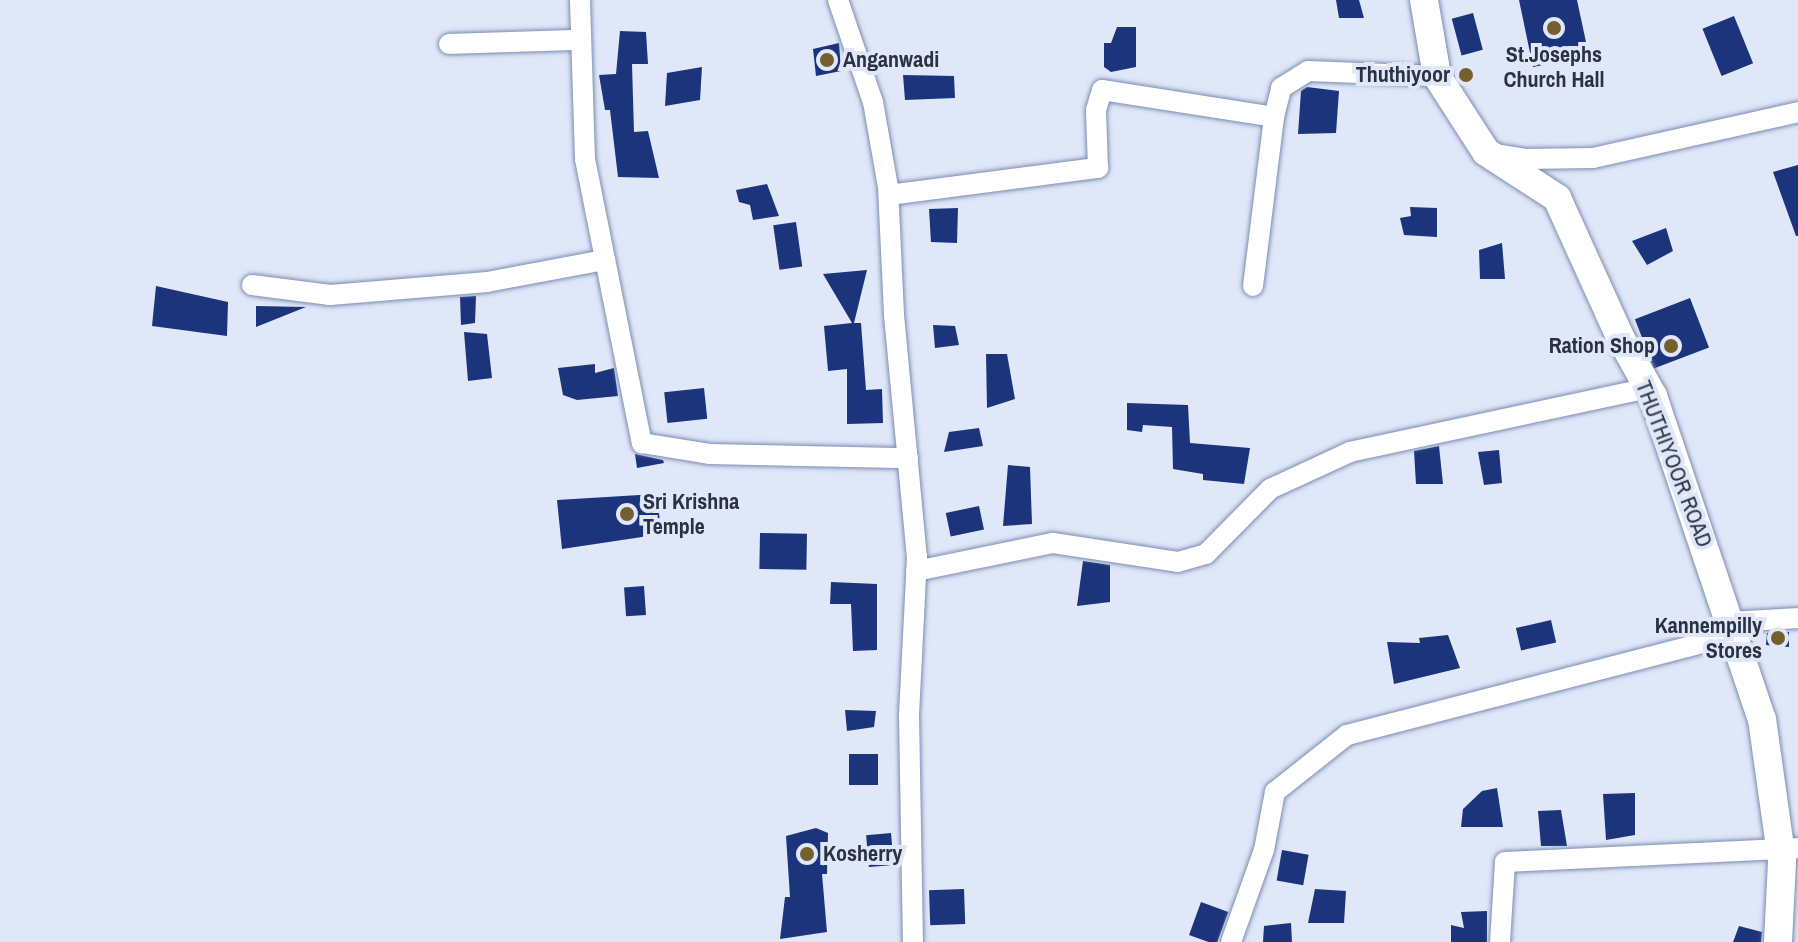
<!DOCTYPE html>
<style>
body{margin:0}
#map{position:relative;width:1798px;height:942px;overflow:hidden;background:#dfe7f8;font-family:"Archivo Narrow",sans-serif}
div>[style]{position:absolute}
.building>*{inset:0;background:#1c347c;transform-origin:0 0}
.roads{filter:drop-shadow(0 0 2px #7b8cb2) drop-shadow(0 0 2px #7b8cb2)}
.minor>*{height:20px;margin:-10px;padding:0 10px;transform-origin:10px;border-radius:10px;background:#fff}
.secondary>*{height:28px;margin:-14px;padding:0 14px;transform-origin:14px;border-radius:14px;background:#fff}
.dots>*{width:22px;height:22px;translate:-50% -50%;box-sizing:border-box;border:4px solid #dfe7f8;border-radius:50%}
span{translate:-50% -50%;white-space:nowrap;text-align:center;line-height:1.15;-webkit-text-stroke:8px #dfe7f8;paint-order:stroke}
.poi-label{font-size:22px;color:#2a3141;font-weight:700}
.left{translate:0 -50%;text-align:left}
.right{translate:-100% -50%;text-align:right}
.street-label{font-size:22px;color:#2a3141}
</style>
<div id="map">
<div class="building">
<div style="clip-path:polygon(1336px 0,1359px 0,1364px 18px,1339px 18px)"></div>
<div style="clip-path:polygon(1519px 0,1577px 0,1589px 56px,1533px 67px)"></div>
<div style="left:1473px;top:13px;width:38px;height:22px;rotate:75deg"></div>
<div style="left:1734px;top:16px;width:51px;height:34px;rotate:68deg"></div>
<div style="clip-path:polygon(1117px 27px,1136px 27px,1136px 67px,1111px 72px,1104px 67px,1104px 43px,1111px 43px)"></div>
<div style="clip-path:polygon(620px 31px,646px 32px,648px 64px,632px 64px,634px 132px,648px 131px,659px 178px,618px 177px,610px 110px,605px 110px,599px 75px,616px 74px)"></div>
<div style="clip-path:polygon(839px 43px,841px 71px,816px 76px,813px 49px)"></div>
<div style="clip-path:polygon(702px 67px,700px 100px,665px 106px,667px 73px)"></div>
<div style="clip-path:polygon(903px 75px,954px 76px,955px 98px,905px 100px)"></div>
<div style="clip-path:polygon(1307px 87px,1339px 91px,1336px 133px,1298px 134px,1301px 91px)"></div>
<div style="clip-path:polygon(1798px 165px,1798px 236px,1796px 236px,1773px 172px)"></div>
<div style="clip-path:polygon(767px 184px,779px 216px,753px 220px,750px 205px,739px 202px,736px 190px)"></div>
<div style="clip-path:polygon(1410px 207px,1437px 208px,1437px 237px,1404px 235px,1400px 218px,1411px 216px)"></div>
<div style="clip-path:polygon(958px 208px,957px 243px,931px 242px,929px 209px)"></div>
<div style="left:796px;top:222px;width:45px;height:23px;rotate:82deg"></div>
<div style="clip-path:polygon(1666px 228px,1673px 251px,1647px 265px,1632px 241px)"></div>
<div style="clip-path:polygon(1502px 243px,1505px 279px,1480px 279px,1479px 250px)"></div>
<div style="clip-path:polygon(867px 270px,854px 323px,861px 323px,866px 390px,882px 389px,883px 423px,847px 424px,847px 369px,828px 371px,824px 326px,852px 323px,823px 274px)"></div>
<div style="clip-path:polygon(156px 286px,228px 302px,227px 336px,152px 326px)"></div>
<div style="clip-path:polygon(476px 296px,475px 323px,461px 325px,460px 297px)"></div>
<div style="left:1690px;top:298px;width:53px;height:59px;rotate:69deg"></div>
<div style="clip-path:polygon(256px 306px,306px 307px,256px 327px)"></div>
<div style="clip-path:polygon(933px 325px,955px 326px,959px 345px,935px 348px)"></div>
<div style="clip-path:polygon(464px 332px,487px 334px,492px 378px,468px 381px)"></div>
<div style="clip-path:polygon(986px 354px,1007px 354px,1015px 399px,987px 408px)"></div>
<div style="clip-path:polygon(595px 364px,595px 373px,614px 368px,618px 396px,577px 400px,563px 395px,558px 368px)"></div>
<div style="left:704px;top:388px;width:31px;height:40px;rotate:84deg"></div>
<div style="clip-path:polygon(1127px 403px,1188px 405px,1190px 443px,1250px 448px,1244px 484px,1203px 480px,1203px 474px,1173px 469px,1172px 427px,1143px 425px,1142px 432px,1127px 430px)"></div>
<div style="clip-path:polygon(979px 428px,983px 446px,944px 452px,949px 432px)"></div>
<div style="clip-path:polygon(1439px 446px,1443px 484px,1416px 484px,1414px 451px)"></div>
<div style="clip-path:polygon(1499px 450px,1502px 483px,1484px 485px,1478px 452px)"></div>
<div style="clip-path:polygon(635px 454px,663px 460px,664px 463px,637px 468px)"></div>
<div style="clip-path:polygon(1008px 465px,1030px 467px,1032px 524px,1003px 526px)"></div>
<div style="clip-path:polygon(656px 494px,662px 534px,562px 549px,557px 500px)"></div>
<div style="left:979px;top:506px;width:24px;height:34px;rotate:78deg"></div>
<div style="left:760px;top:533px;width:47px;height:36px;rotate:1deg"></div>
<div style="clip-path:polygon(1083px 561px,1110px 565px,1110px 602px,1077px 606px)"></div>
<div style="clip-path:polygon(831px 582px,877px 584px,877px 650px,853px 651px,851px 604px,830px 604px)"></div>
<div style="left:644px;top:586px;width:29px;height:20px;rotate:86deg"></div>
<div style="left:1551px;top:620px;width:23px;height:36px;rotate:77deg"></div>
<div style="clip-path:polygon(1789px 632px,1789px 647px,1766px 645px,1767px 633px)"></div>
<div style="clip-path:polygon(1448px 635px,1460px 668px,1394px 684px,1387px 642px,1420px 643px,1419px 638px)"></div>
<div style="clip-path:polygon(845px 710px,876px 711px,874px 727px,847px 731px)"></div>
<div style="left:849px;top:754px;width:29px;height:31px"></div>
<div style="clip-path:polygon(1497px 788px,1503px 827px,1461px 827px,1463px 809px,1482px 791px)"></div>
<div style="clip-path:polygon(1635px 793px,1635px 835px,1606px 840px,1603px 794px)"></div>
<div style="clip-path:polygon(1561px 810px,1567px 846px,1541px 846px,1538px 811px)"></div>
<div style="clip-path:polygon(816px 828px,828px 833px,827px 874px,822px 874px,827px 932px,780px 939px,785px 897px,790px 897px,786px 836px)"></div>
<div style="left:891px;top:833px;width:32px;height:25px;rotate:85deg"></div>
<div style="left:1282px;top:850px;width:27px;height:31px;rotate:10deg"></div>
<div style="left:964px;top:889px;width:35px;height:35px;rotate:88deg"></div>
<div style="clip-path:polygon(1315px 889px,1346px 891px,1344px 923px,1308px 923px)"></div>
<div style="left:1201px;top:902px;width:29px;height:35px;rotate:20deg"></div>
<div style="clip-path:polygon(1487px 911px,1487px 942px,1451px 942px,1451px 925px,1464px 928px,1461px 912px)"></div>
<div style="clip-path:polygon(1291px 923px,1292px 942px,1263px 942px,1264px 926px)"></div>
<div style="clip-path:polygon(1739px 926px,1762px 932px,1761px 942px,1733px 942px)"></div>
</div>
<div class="roads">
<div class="minor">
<div style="left:580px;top:0;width:159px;rotate:88.2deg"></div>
<div style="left:585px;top:159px;width:290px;rotate:78.7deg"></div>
<div style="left:642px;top:443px;width:68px;rotate:9.3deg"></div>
<div style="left:709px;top:454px;width:199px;rotate:1.2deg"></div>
<div style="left:838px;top:0;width:108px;rotate:71.1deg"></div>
<div style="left:873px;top:102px;width:86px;rotate:80deg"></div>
<div style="left:888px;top:187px;width:128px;rotate:87.3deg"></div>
<div style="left:894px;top:315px;width:243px;rotate:84.6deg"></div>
<div style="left:917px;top:557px;width:158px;rotate:92.9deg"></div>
<div style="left:909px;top:715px;width:227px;rotate:89deg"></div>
<div style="left:449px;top:44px;width:130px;rotate:-1.8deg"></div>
<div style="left:1494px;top:154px;width:30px;rotate:9deg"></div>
<div style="left:1524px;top:159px;width:69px;rotate:-0.8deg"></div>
<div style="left:1593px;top:158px;width:210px;rotate:-12.6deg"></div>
<div style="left:889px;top:195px;width:211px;rotate:-7.4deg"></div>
<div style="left:1098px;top:168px;width:58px;rotate:-92deg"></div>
<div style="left:1096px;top:110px;width:21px;rotate:-73deg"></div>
<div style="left:1102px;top:90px;width:174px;rotate:8.9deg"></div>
<div style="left:1274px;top:117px;width:30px;rotate:-76deg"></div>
<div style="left:1281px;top:88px;width:32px;rotate:-32deg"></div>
<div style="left:1308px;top:71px;width:129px;rotate:2.2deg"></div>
<div style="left:252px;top:285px;width:79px;rotate:7.3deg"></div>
<div style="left:330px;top:295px;width:158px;rotate:-4.7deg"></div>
<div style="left:487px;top:282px;width:120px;rotate:-10.6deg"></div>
<div style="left:1253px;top:286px;width:170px;rotate:-82.9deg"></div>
<div style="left:916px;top:571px;width:140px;rotate:-11.6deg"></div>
<div style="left:1053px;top:543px;width:126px;rotate:8.6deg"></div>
<div style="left:1178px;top:562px;width:29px;rotate:-16deg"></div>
<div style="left:1206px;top:554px;width:91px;rotate:-45.4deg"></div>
<div style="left:1270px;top:489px;width:88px;rotate:-24.8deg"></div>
<div style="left:1350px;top:452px;width:306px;rotate:-12.1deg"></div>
<div style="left:1731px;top:622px;width:67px;rotate:-3.4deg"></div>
<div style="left:1231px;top:942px;width:98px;rotate:-70.3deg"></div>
<div style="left:1264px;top:850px;width:59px;rotate:-79.3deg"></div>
<div style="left:1275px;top:792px;width:92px;rotate:-38.4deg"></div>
<div style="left:1347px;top:735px;width:401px;rotate:-14.5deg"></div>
<div style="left:1500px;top:942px;width:80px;rotate:-86.4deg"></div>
<div style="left:1505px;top:862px;width:293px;rotate:-2.7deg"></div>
</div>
<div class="secondary">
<div style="left:1424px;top:0;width:77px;rotate:80.3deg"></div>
<div style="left:1437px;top:76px;width:90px;rotate:57.2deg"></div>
<div style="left:1486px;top:152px;width:85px;rotate:32.9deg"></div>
<div style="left:1557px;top:198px;width:153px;rotate:65.6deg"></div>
<div style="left:1620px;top:337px;width:68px;rotate:60.8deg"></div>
<div style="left:1653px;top:396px;width:341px;rotate:71.4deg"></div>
<div style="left:1762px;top:719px;width:144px;rotate:82deg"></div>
<div style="left:1782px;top:862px;width:80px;rotate:92.9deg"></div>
</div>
</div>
<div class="dots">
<div style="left:1554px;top:28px;background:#745f2e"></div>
<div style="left:827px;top:60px;background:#745f2e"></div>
<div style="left:1466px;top:75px;background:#745f2e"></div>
<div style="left:1671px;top:346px;background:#745f2e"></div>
<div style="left:627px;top:514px;background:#745f2e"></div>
<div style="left:1778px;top:638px;background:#745f2e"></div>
<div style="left:807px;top:854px;background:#745f2e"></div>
</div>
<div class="poi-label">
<span style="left:1554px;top:67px">St.Josephs<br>Church Hall</span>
<span class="left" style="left:843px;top:60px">Anganwadi</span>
<span class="right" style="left:1450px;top:75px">Thuthiyoor</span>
<span class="right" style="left:1655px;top:346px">Ration Shop</span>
<span class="left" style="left:643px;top:514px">Sri Krishna<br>Temple</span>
<span class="right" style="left:1762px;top:638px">Kannempilly<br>Stores</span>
<span class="left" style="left:823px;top:854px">Kosherry</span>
</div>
<div class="street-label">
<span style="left:1674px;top:464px;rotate:69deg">THUTHIYOOR ROAD</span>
</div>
</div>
